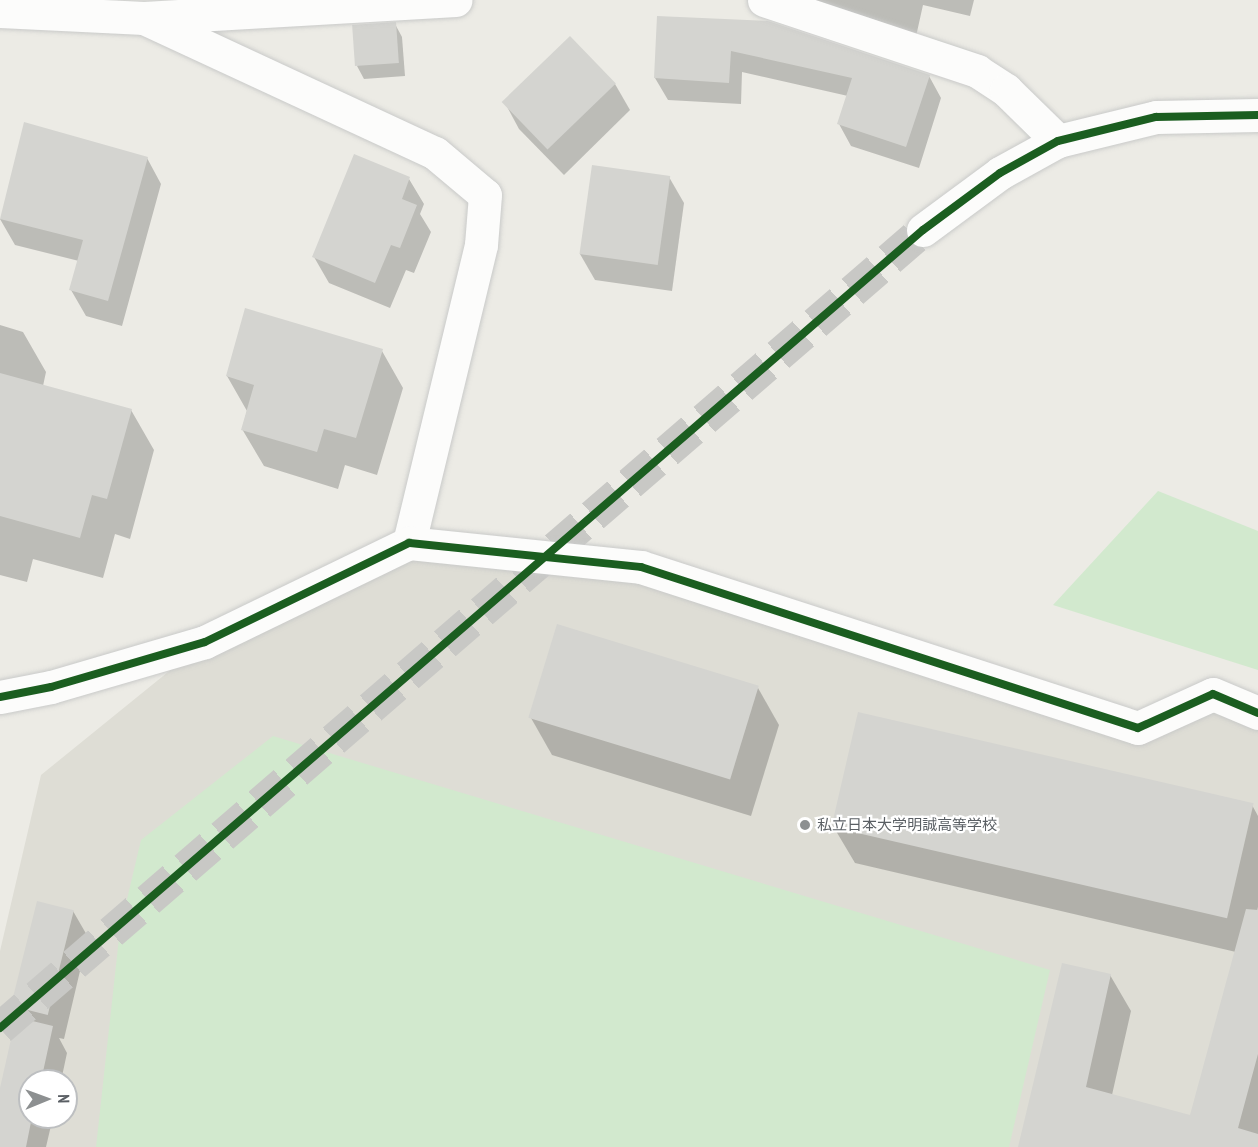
<!DOCTYPE html>
<meta charset="utf-8">
<style>
body{margin:0}
#map{position:relative;width:1258px;height:1147px;overflow:hidden;background:#ecebe5;font-family:"PT Sans Narrow","Noto Sans JP",sans-serif}
div>[style]{position:absolute}
.education>*{inset:0;background:#deddd5}
.green>*{inset:0;background:#d2e9ce}
.shadow>*{inset:0;background:#0003}
.building>*{inset:0;background:#d4d4d0;transform-origin:0 0}
.secondary-tunnel>*{height:33px;margin-top:-16.5px;transform-origin:0;background:repeating-linear-gradient(90deg,#c8c8c5 0 33px,transparent 0 49px)}
.roads{filter:drop-shadow(0 0 2px #c9cac9) drop-shadow(0 0 2px #c9cac9)}
.street>*{height:33px;margin:-16.5px;padding:0 16.5px;transform-origin:16.5px;border-radius:16.5px;background:#fcfcfb}
.secondary>*{height:33px;margin:-16.5px;padding:0 16.5px;transform-origin:16.5px;border-radius:16.5px;background:#fcfcfb}
.cycleway>*{height:8px;margin:-4px;padding:0 4px;transform-origin:4px;border-radius:4px;background:#1b5e20}
.dots>*{width:16px;height:16px;translate:-50% -50%;box-sizing:border-box;border:3px solid #fff;border-radius:50%}
span{translate:-50% -50%;white-space:nowrap;text-align:center;line-height:1.15;-webkit-text-stroke:4.5px #fff;paint-order:stroke}
.poi-label{font-size:15px;color:#5a5f64}
.left{translate:0 -50%;text-align:left}
.north{position:absolute;left:18px;top:1069px;width:60px;height:60px;box-sizing:border-box;background:#fff;border:2px solid #bdbfc1;border-radius:50%;rotate:89deg;font-size:16px;font-weight:700;line-height:24px;text-align:center;color:#5a5f64}
.north::after{content:'';display:block;margin:auto;width:21px;height:27px;background:#8d9091;clip-path:polygon(50% 0,100% 100%,50% 72%,0 100%)}
</style>
<div id="map">
<div class="education">
<div style="clip-path:polygon(evenodd,409px 543px,553px 557px,1138px 728px,1213px 694px,1258px 713px,1258px 1147px,0 1147px,0 951px,41px 775px,205px 642px,409px 543px,30px 1081px,66px 1081px,66px 1117px,30px 1117px,30px 1081px)"></div>
</div>
<div class="green">
<div style="clip-path:polygon(1158px 491px,1258px 531px,1258px 670px,1053px 605px)"></div>
<div style="clip-path:polygon(273px 736px,1050px 970px,1009px 1147px,96px 1147px,120px 929px,141px 840px)"></div>
</div>
<div class="shadow">
<div style="clip-path:polygon(795px 0,974px 0,970px 16px,923px 5px,913px 50px)"></div>
<div style="clip-path:polygon(659px 17px,929px 76px,941px 98px,919px 168px,851px 146px,839px 124px,848px 96px,742px 72px,741px 104px,668px 100px,655px 78px)"></div>
<div style="clip-path:polygon(395px 24px,402px 37px,405px 76px,364px 79px,357px 66px)"></div>
<div style="clip-path:polygon(570px 38px,615px 84px,630px 110px,564px 175px,519px 129px,505px 103px)"></div>
<div style="clip-path:polygon(147px 158px,161px 184px,122px 326px,86px 316px,71px 290px,79px 261px,15px 245px,0 219px)"></div>
<div style="clip-path:polygon(669px 177px,684px 203px,672px 291px,595px 280px,580px 254px)"></div>
<div style="clip-path:polygon(409px 179px,424px 204px,420px 214px,431px 232px,414px 273px,406px 270px,390px 308px,329px 283px,314px 257px)"></div>
<div style="clip-path:polygon(0 325px,23px 332px,46px 372px,43px 386px,131px 410px,154px 450px,130px 539px,115px 534px,103px 578px,33px 559px,27px 582px,0 575px)"></div>
<div style="clip-path:polygon(382px 351px,403px 388px,377px 475px,345px 465px,338px 489px,264px 466px,242px 429px,247px 411px,227px 376px)"></div>
<div style="clip-path:polygon(758px 688px,779px 725px,751px 816px,552px 755px,531px 718px)"></div>
<div style="clip-path:polygon(1252px 805px,1258px 816px,1258px 907px,1246px 957px,1258px 960px,1258px 1147px,1020px 1147px,1110px 975px,1131px 1011px,1112px 1095px,1191px 1117px,1236px 952px,855px 863px,833px 826px)"></div>
<div style="clip-path:polygon(73px 911px,88px 937px,64px 1039px,59px 1038px,67px 1053px,61px 1081px,30px 1081px,30px 1117px,53px 1117px,46px 1147px,1px 1147px,0 1095px,23px 1021px,15px 1006px)"></div>
</div>
<div class="building">
<div style="clip-path:polygon(657px 16px,768px 21px,930px 75px,906px 147px,837px 124px,852px 78px,731px 51px,729px 83px,654px 78px)"></div>
<div style="left:396px;top:22px;width:41px;height:44px;rotate:86deg"></div>
<div style="left:570px;top:36px;width:66px;height:95px;rotate:46deg"></div>
<div style="clip-path:polygon(24px 122px,148px 157px,108px 301px,69px 290px,83px 240px,0 219px)"></div>
<div style="clip-path:polygon(354px 154px,410px 177px,402px 199px,417px 205px,400px 248px,391px 245px,375px 283px,312px 257px)"></div>
<div style="left:592px;top:165px;width:79px;height:90px;rotate:8deg"></div>
<div style="clip-path:polygon(245px 308px,383px 349px,356px 438px,324px 429px,317px 452px,241px 430px,254px 385px,226px 376px)"></div>
<div style="clip-path:polygon(0 373px,132px 409px,107px 499px,92px 495px,80px 538px,0 516px)"></div>
<div style="left:557px;top:624px;width:211px;height:98px;rotate:17deg"></div>
<div style="left:858px;top:712px;width:406px;height:118px;rotate:13deg"></div>
<div style="left:37px;top:901px;width:38px;height:108px;rotate:14deg"></div>
<div style="clip-path:polygon(1246px 909px,1258px 910px,1258px 1054px,1238px 1128px,1258px 1134px,1258px 1147px,1018px 1147px,1062px 963px,1111px 974px,1086px 1087px,1190px 1115px)"></div>
<div style="clip-path:polygon(16px 1017px,53px 1026px,41px 1081px,30px 1081px,32px 1117px,26px 1147px,0 1147px,0 1088px)"></div>
</div>
<div class="secondary-tunnel">
<div style="left:0;top:1028px;width:1220px;rotate:-40.85deg"></div>
</div>
<div class="roads">
<div class="street">
<div style="left:764px;top:0;width:225px;rotate:18.4deg"></div>
<div style="left:977px;top:71px;width:35px;rotate:33deg"></div>
<div style="left:1006px;top:90px;width:73px;rotate:44.4deg"></div>
<div style="left:0;top:11px;width:144px;rotate:2.8deg"></div>
<div style="left:144px;top:18px;width:312px;rotate:-3.3deg"></div>
<div style="left:144px;top:18px;width:321px;rotate:24.9deg"></div>
<div style="left:435px;top:153px;width:65px;rotate:40deg"></div>
<div style="left:485px;top:195px;width:50px;rotate:94.6deg"></div>
<div style="left:481px;top:245px;width:307px;rotate:103.6deg"></div>
<div style="left:0;top:697px;width:52px;rotate:-11.1deg"></div>
<div style="left:51px;top:687px;width:160px;rotate:-16.3deg"></div>
<div style="left:205px;top:642px;width:227px;rotate:-25.9deg"></div>
<div style="left:409px;top:543px;width:233px;rotate:5.9deg"></div>
<div style="left:641px;top:567px;width:522px;rotate:17.95deg"></div>
<div style="left:1138px;top:728px;width:82px;rotate:-24.4deg"></div>
<div style="left:1213px;top:694px;width:49px;rotate:22.9deg"></div>
</div>
<div class="secondary">
<div style="left:923px;top:230px;width:96px;rotate:-36.5deg"></div>
<div style="left:1000px;top:173px;width:66px;rotate:-28.9deg"></div>
<div style="left:1058px;top:141px;width:101px;rotate:-13.8deg"></div>
<div style="left:1156px;top:117px;width:102px;rotate:-1.1deg"></div>
</div>
</div>
<div class="cycleway">
<div style="left:0;top:697px;width:52px;rotate:-11.1deg"></div>
<div style="left:51px;top:687px;width:160px;rotate:-16.3deg"></div>
<div style="left:205px;top:642px;width:227px;rotate:-25.9deg"></div>
<div style="left:409px;top:543px;width:233px;rotate:5.9deg"></div>
<div style="left:641px;top:567px;width:522px;rotate:17.95deg"></div>
<div style="left:1138px;top:728px;width:82px;rotate:-24.4deg"></div>
<div style="left:1213px;top:694px;width:49px;rotate:22.9deg"></div>
<div style="left:0;top:1028px;width:1220px;rotate:-40.85deg"></div>
<div style="left:923px;top:230px;width:96px;rotate:-36.5deg"></div>
<div style="left:1000px;top:173px;width:66px;rotate:-28.9deg"></div>
<div style="left:1058px;top:141px;width:101px;rotate:-13.8deg"></div>
<div style="left:1156px;top:117px;width:102px;rotate:-1.1deg"></div>
</div>
<div class="dots">
<div style="left:805px;top:825px;background:#8d9091"></div>
</div>
<div class="poi-label">
<span class="left" style="left:817px;top:825px">私立日本大学明誠高等学校</span>
</div>
<div class="north">N</div>
</div>
